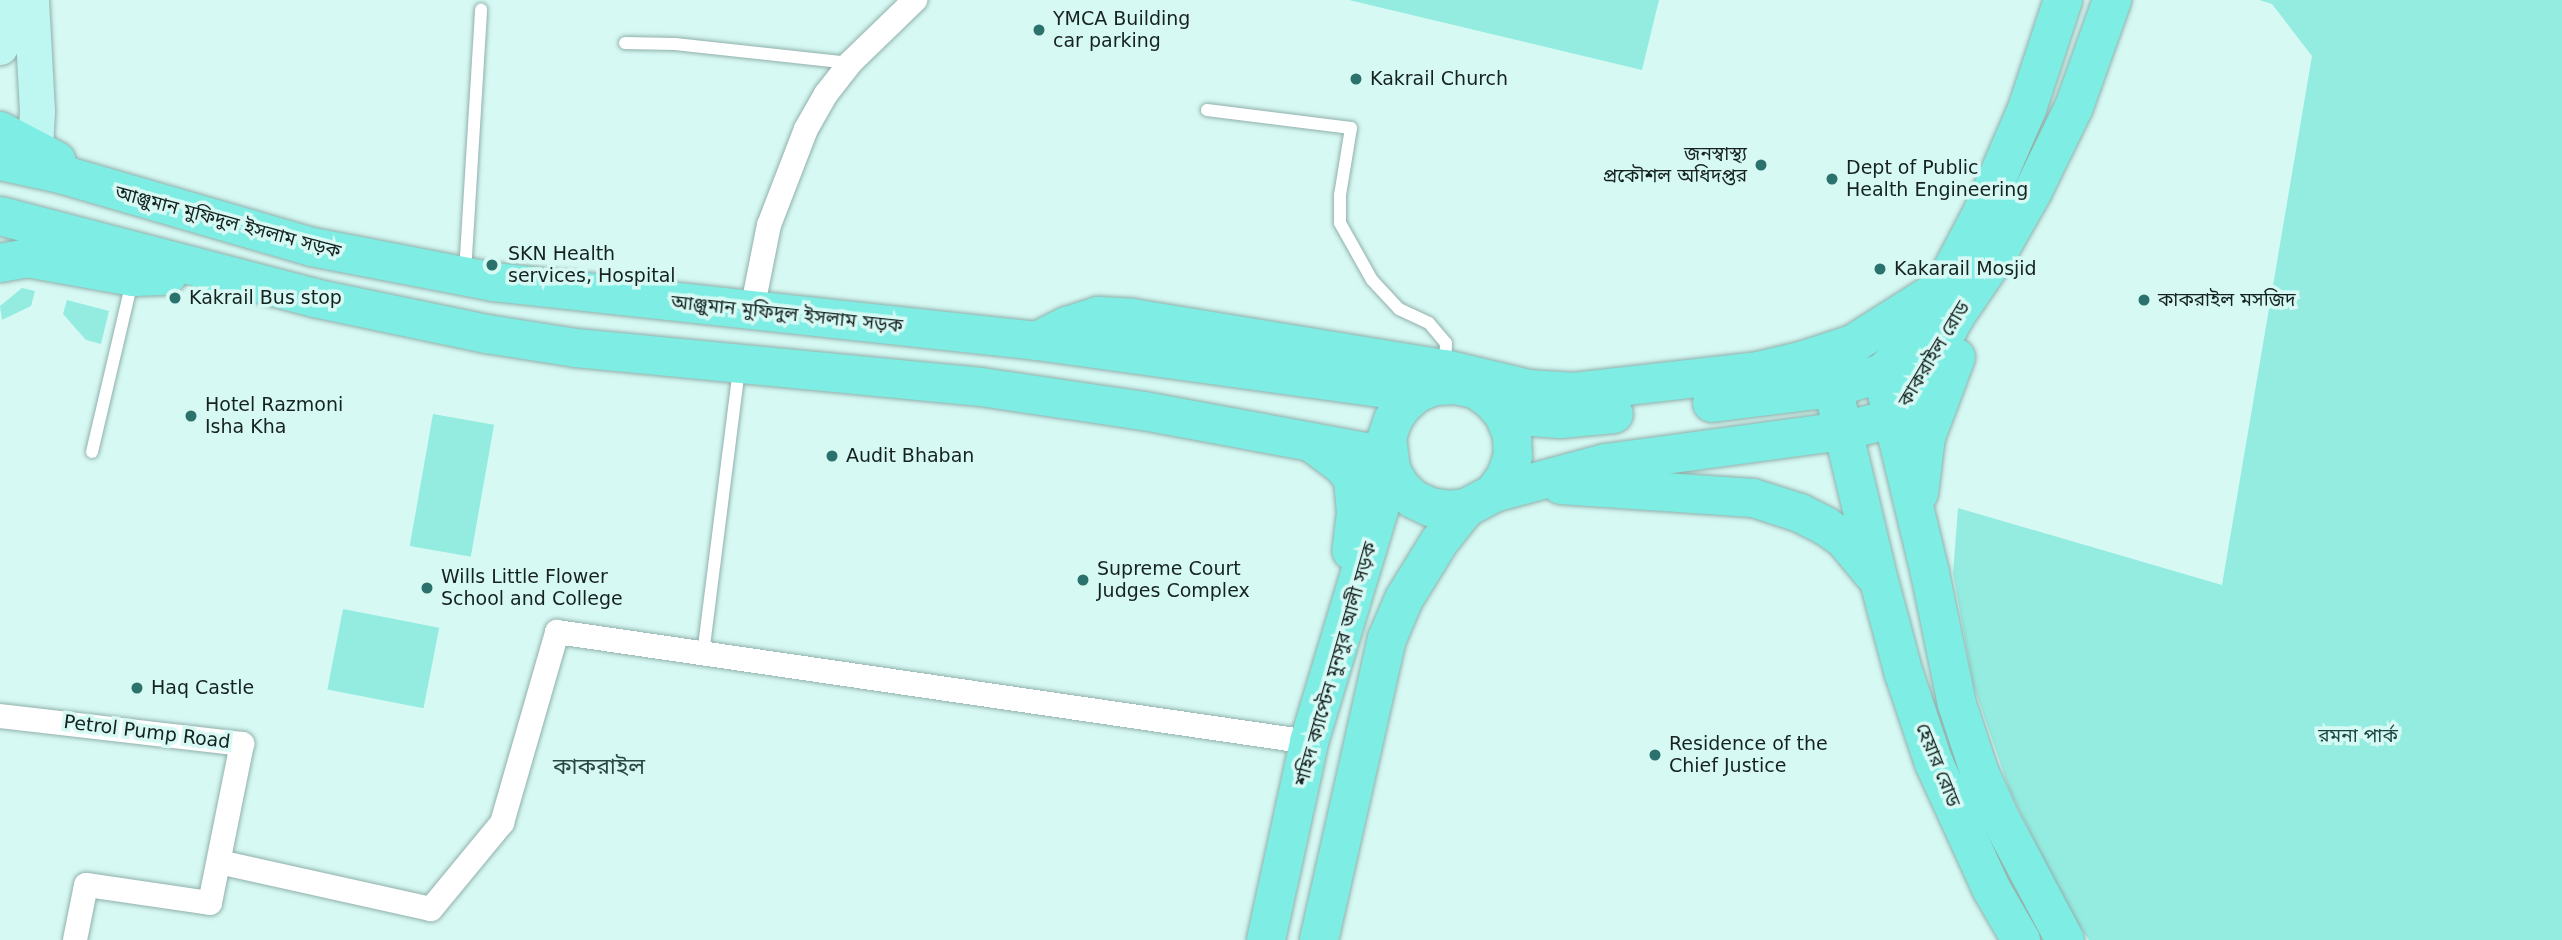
<!DOCTYPE html>
<meta charset="utf-8">
<style>
body{margin:0}
#map{position:relative;width:2562px;height:940px;overflow:hidden;background:#d7f9f4;font-family:"DejaVu Sans","Noto Sans Bengali",sans-serif}
div>[style]{position:absolute}
.green>*{inset:0;background:#94ece1;transform-origin:0 0}
.roads{filter:drop-shadow(0 0 2px #90b0ab) drop-shadow(0 0 2px #90b0ab)}
.lane>*{height:12px;margin:-6px;padding:0 6px;transform-origin:6px;border-radius:6px;background:#fff}
.street>*{height:24px;margin:-12px;padding:0 12px;transform-origin:12px;border-radius:12px;background:#fff}
.secondary>*{height:35px;margin:-17.5px;padding:0 17.5px;transform-origin:17.5px;border-radius:17.5px;background:#bef7f2}
.primary>*{height:38px;margin:-19px;padding:0 19px;transform-origin:19px;border-radius:19px;background:#7eeee5}
.dots>*{width:19px;height:19px;translate:-50% -50%;box-sizing:border-box;border:4px solid #d7f9f4;border-radius:50%}
span{translate:-50% -50%;white-space:nowrap;text-align:center;line-height:1.15;-webkit-text-stroke:7px #d7f9f4;paint-order:stroke}
.poi-label{font-size:19px;color:#152220}
.left{translate:0 -50%;text-align:left}
.right{translate:-100% -50%;text-align:right}
.street-label{font-size:19px;color:#152220}
.park-label{font-size:19px;color:#1a4742}
.quarter-label{font-size:23px;color:#2b4844}
</style>
<div id="map">
<div class="green">
<div style="clip-path:polygon(1349px 0,1659px 0,1642px 70px)"></div>
<div style="clip-path:polygon(2259px 0,2562px 0,2562px 940px,2089px 940px,2067px 908px,2010px 791px,1973px 684px,1953px 573px,1958px 508px,2222px 585px,2312px 56px,2272px 4px)"></div>
<div style="clip-path:polygon(22px 288px,35px 291px,31px 306px,2px 320px,0 306px)"></div>
<div style="clip-path:polygon(67px 300px,109px 311px,101px 344px,86px 340px,63px 314px)"></div>
<div style="left:433px;top:414px;width:62px;height:134px;rotate:10deg"></div>
<div style="left:343px;top:609px;width:98px;height:82px;rotate:11deg"></div>
</div>
<div class="roads">
<div class="lane">
<div style="left:625px;top:43px;width:50px;rotate:1.1deg"></div>
<div style="left:675px;top:44px;width:176px;rotate:6.2deg"></div>
<div style="left:1207px;top:110px;width:145px;rotate:7.1deg"></div>
<div style="left:1351px;top:128px;width:68px;rotate:99.3deg"></div>
<div style="left:1340px;top:195px;width:28px;rotate:90deg"></div>
<div style="left:1340px;top:223px;width:65px;rotate:60.7deg"></div>
<div style="left:1372px;top:280px;width:40px;rotate:47deg"></div>
<div style="left:1399px;top:309px;width:33px;rotate:25deg"></div>
<div style="left:1429px;top:323px;width:26px;rotate:50deg"></div>
<div style="left:1446px;top:343px;width:23px;rotate:92deg"></div>
<div style="left:465px;top:273px;width:264px;rotate:-86.5deg"></div>
<div style="left:92px;top:452px;width:176px;rotate:-76.8deg"></div>
<div style="left:703px;top:654px;width:287px;rotate:-82.8deg"></div>
</div>
<div class="street">
<div style="left:752px;top:310px;width:87px;rotate:-78.7deg"></div>
<div style="left:769px;top:225px;width:103px;rotate:-68.9deg"></div>
<div style="left:806px;top:129px;width:40px;rotate:-60.3deg"></div>
<div style="left:826px;top:94px;width:39px;rotate:-52deg"></div>
<div style="left:850px;top:63px;width:91px;rotate:-44.1deg"></div>
<div style="left:0;top:716px;width:244px;rotate:6.6deg"></div>
<div style="left:242px;top:744px;width:162px;rotate:101.4deg"></div>
<div style="left:210px;top:903px;width:125px;rotate:-171.7deg"></div>
<div style="left:86px;top:885px;width:56px;rotate:101.3deg"></div>
<div style="left:219px;top:862px;width:217px;rotate:12.5deg"></div>
<div style="left:431px;top:909px;width:112px;rotate:-50.5deg"></div>
<div style="left:502px;top:823px;width:199px;rotate:-73.9deg"></div>
<div style="left:557px;top:632px;width:760px;rotate:8.32deg"></div>
</div>
<div class="secondary">
<div style="left:0;top:47px;width:49px;rotate:-75.7deg"></div>
<div style="left:29px;top:166px;width:19px;rotate:-72deg"></div>
<div style="left:35px;top:148px;width:37px;rotate:-87deg"></div>
<div style="left:37px;top:111px;width:111px;rotate:-93.1deg"></div>
</div>
<div class="primary">
<div style="left:0;top:131px;width:64px;rotate:27.8deg"></div>
<div style="left:0;top:161px;width:66px;rotate:12.3deg"></div>
<div style="left:64px;top:175px;width:258px;rotate:16.2deg"></div>
<div style="left:312px;top:247px;width:185px;rotate:10.9deg"></div>
<div style="left:494px;top:282px;width:546px;rotate:6.2deg"></div>
<div style="left:1037px;top:341px;width:384px;rotate:7.8deg"></div>
<div style="left:0;top:216px;width:325px;rotate:14.6deg"></div>
<div style="left:314px;top:298px;width:177px;rotate:11.8deg"></div>
<div style="left:487px;top:334px;width:90px;rotate:8.9deg"></div>
<div style="left:576px;top:348px;width:407px;rotate:5.5deg"></div>
<div style="left:981px;top:387px;width:165px;rotate:8.4deg"></div>
<div style="left:1144px;top:411px;width:247px;rotate:10.5deg"></div>
<div style="left:0;top:263px;width:27px;rotate:-10deg"></div>
<div style="left:27px;top:258px;width:108px;rotate:10.2deg"></div>
<div style="left:133px;top:277px;width:34px;rotate:-2deg"></div>
<div style="left:1037px;top:341px;width:34px;rotate:-27deg"></div>
<div style="left:1067px;top:326px;width:33px;rotate:-18deg"></div>
<div style="left:1098px;top:316px;width:34px;rotate:3deg"></div>
<div style="left:1132px;top:318px;width:317px;rotate:9.3deg"></div>
<div style="left:1445px;top:369px;width:85px;rotate:13.5deg"></div>
<div style="left:1528px;top:389px;width:46px;rotate:3.7deg"></div>
<div style="left:1574px;top:392px;width:185px;rotate:-6.5deg"></div>
<div style="left:1758px;top:371px;width:47px;rotate:-13.4deg"></div>
<div style="left:1804px;top:360px;width:52px;rotate:-18.1deg"></div>
<div style="left:1853px;top:344px;width:107px;rotate:-32.3deg"></div>
<div style="left:1887px;top:394px;width:184px;rotate:76.5deg"></div>
<div style="left:1930px;top:573px;width:134px;rotate:78.4deg"></div>
<div style="left:1957px;top:704px;width:71px;rotate:71.8deg"></div>
<div style="left:1979px;top:771px;width:51px;rotate:65.9deg"></div>
<div style="left:2000px;top:818px;width:138px;rotate:62deg"></div>
<div style="left:1712px;top:403px;width:122px;rotate:-7.1deg"></div>
<div style="left:1833px;top:388px;width:51px;rotate:-17deg"></div>
<div style="left:1882px;top:373px;width:15px;rotate:-42deg"></div>
<div style="left:1893px;top:363px;width:91px;rotate:-56.7deg"></div>
<div style="left:1943px;top:287px;width:84px;rotate:-62.2deg"></div>
<div style="left:1982px;top:213px;width:113px;rotate:-66.6deg"></div>
<div style="left:2027px;top:109px;width:115px;rotate:-71.7deg"></div>
<div style="left:1837px;top:405px;width:181px;rotate:76.6deg"></div>
<div style="left:1879px;top:581px;width:96px;rotate:75deg"></div>
<div style="left:1904px;top:674px;width:94px;rotate:71.4deg"></div>
<div style="left:1934px;top:763px;width:140px;rotate:65.5deg"></div>
<div style="left:1992px;top:890px;width:58px;rotate:59.9deg"></div>
<div style="left:1504px;top:415px;width:56px;rotate:4.1deg"></div>
<div style="left:1560px;top:419px;width:54px;rotate:-5.3deg"></div>
<div style="left:1311px;top:442px;width:40px;rotate:37deg"></div>
<div style="left:1343px;top:466px;width:16px;rotate:52deg"></div>
<div style="left:1353px;top:479px;width:34px;rotate:85deg"></div>
<div style="left:1356px;top:513px;width:38px;rotate:97deg"></div>
<div style="left:1561px;top:485px;width:192px;rotate:3.9deg"></div>
<div style="left:1753px;top:498px;width:49px;rotate:17.7deg"></div>
<div style="left:1800px;top:513px;width:27px;rotate:27deg"></div>
<div style="left:1824px;top:525px;width:24px;rotate:35deg"></div>
<div style="left:1844px;top:539px;width:45px;rotate:50.4deg"></div>
<div style="left:1494px;top:493px;width:21px;rotate:-55deg"></div>
<div style="left:1506px;top:476px;width:21px;rotate:-71deg"></div>
<div style="left:1513px;top:456px;width:21px;rotate:-93deg"></div>
<div style="left:1512px;top:435px;width:22px;rotate:-112deg"></div>
<div style="left:1504px;top:415px;width:20px;rotate:-131deg"></div>
<div style="left:1491px;top:400px;width:19px;rotate:-145deg"></div>
<div style="left:1475px;top:389px;width:20px;rotate:-169deg"></div>
<div style="left:1455px;top:385px;width:20px;rotate:177deg"></div>
<div style="left:1435px;top:386px;width:19px;rotate:159deg"></div>
<div style="left:1417px;top:393px;width:18px;rotate:139deg"></div>
<div style="left:1403px;top:405px;width:18px;rotate:124deg"></div>
<div style="left:1393px;top:420px;width:18px;rotate:109deg"></div>
<div style="left:1387px;top:437px;width:33px;rotate:83deg"></div>
<div style="left:1391px;top:470px;width:18px;rotate:61deg"></div>
<div style="left:1400px;top:486px;width:18px;rotate:45deg"></div>
<div style="left:1413px;top:499px;width:19px;rotate:25deg"></div>
<div style="left:1430px;top:507px;width:18px;rotate:9deg"></div>
<div style="left:1448px;top:510px;width:18px;rotate:-6deg"></div>
<div style="left:1466px;top:508px;width:32px;rotate:-28deg"></div>
<div style="left:1494px;top:493px;width:116px;rotate:-15deg"></div>
<div style="left:1606px;top:463px;width:239px;rotate:-7.7deg"></div>
<div style="left:1843px;top:431px;width:50px;rotate:-13.8deg"></div>
<div style="left:1892px;top:419px;width:33px;rotate:-50deg"></div>
<div style="left:1913px;top:394px;width:90px;rotate:-61.4deg"></div>
<div style="left:1956px;top:315px;width:69px;rotate:-55.6deg"></div>
<div style="left:1995px;top:258px;width:77px;rotate:-60.4deg"></div>
<div style="left:2033px;top:191px;width:93px;rotate:-64deg"></div>
<div style="left:2074px;top:107px;width:114px;rotate:-70.4deg"></div>
<div style="left:1919px;top:493px;width:56px;rotate:-82.9deg"></div>
<div style="left:1926px;top:437px;width:85px;rotate:-69.4deg"></div>
<div style="left:1266px;top:940px;width:203px;rotate:-77.7deg"></div>
<div style="left:1309px;top:742px;width:284px;rotate:-73.2deg"></div>
<div style="left:1319px;top:940px;width:309px;rotate:-77.3deg"></div>
<div style="left:1387px;top:639px;width:43px;rotate:-67deg"></div>
<div style="left:1404px;top:599px;width:67px;rotate:-58.4deg"></div>
<div style="left:1439px;top:542px;width:43px;rotate:-51.5deg"></div>
</div>
</div>
<div class="dots">
<div style="left:1039px;top:30px;background:#2a726b"></div>
<div style="left:1356px;top:79px;background:#2a726b"></div>
<div style="left:1761px;top:165px;background:#2a726b"></div>
<div style="left:1832px;top:179px;background:#2a726b"></div>
<div style="left:492px;top:265px;background:#2a726b"></div>
<div style="left:1880px;top:269px;background:#2a726b"></div>
<div style="left:175px;top:298px;background:#2a726b"></div>
<div style="left:2144px;top:300px;background:#2a726b"></div>
<div style="left:191px;top:416px;background:#2a726b"></div>
<div style="left:832px;top:456px;background:#2a726b"></div>
<div style="left:1083px;top:580px;background:#2a726b"></div>
<div style="left:427px;top:588px;background:#2a726b"></div>
<div style="left:137px;top:688px;background:#2a726b"></div>
<div style="left:1655px;top:755px;background:#2a726b"></div>
</div>
<div class="poi-label">
<span class="left" style="left:1053px;top:30px">YMCA Building<br>car parking</span>
<span class="left" style="left:1370px;top:79px">Kakrail Church</span>
<span class="right" style="left:1747px;top:165px">জনস্বাস্থ্য<br>প্রকৌশল অধিদপ্তর</span>
<span class="left" style="left:1846px;top:179px">Dept of Public<br>Health Engineering</span>
<span class="left" style="left:508px;top:265px">SKN Health<br>services, Hospital</span>
<span class="left" style="left:1894px;top:269px">Kakarail Mosjid</span>
<span class="left" style="left:189px;top:298px">Kakrail Bus stop</span>
<span class="left" style="left:2158px;top:300px">কাকরাইল মসজিদ</span>
<span class="left" style="left:205px;top:416px">Hotel Razmoni<br>Isha Kha</span>
<span class="left" style="left:846px;top:456px">Audit Bhaban</span>
<span class="left" style="left:1097px;top:580px">Supreme Court<br>Judges Complex</span>
<span class="left" style="left:441px;top:588px">Wills Little Flower<br>School and College</span>
<span class="left" style="left:151px;top:688px">Haq Castle</span>
<span class="left" style="left:1669px;top:755px">Residence of the<br>Chief Justice</span>
</div>
<div class="street-label">
<span style="left:228px;top:222px;rotate:15deg">আঞ্জুমান মুফিদুল ইসলাম সড়ক</span>
<span style="left:787px;top:314px;rotate:6deg">আঞ্জুমান মুফিদুল ইসলাম সড়ক</span>
<span style="left:1934px;top:354px;rotate:-59deg">কাকরাইল রোড</span>
<span style="left:1336px;top:664px;rotate:-74deg">শহিদ ক্যাপ্টেন মুনসুর আলী সড়ক</span>
<span style="left:147px;top:732px;rotate:7deg">Petrol Pump Road</span>
<span style="left:1938px;top:765px;rotate:68deg">হেয়ার রোড</span>
</div>
<div class="park-label">
<span style="left:2358px;top:736px">রমনা পার্ক</span>
</div>
<div class="quarter-label">
<span style="left:599px;top:766px">কাকরাইল</span>
</div>
</div>
